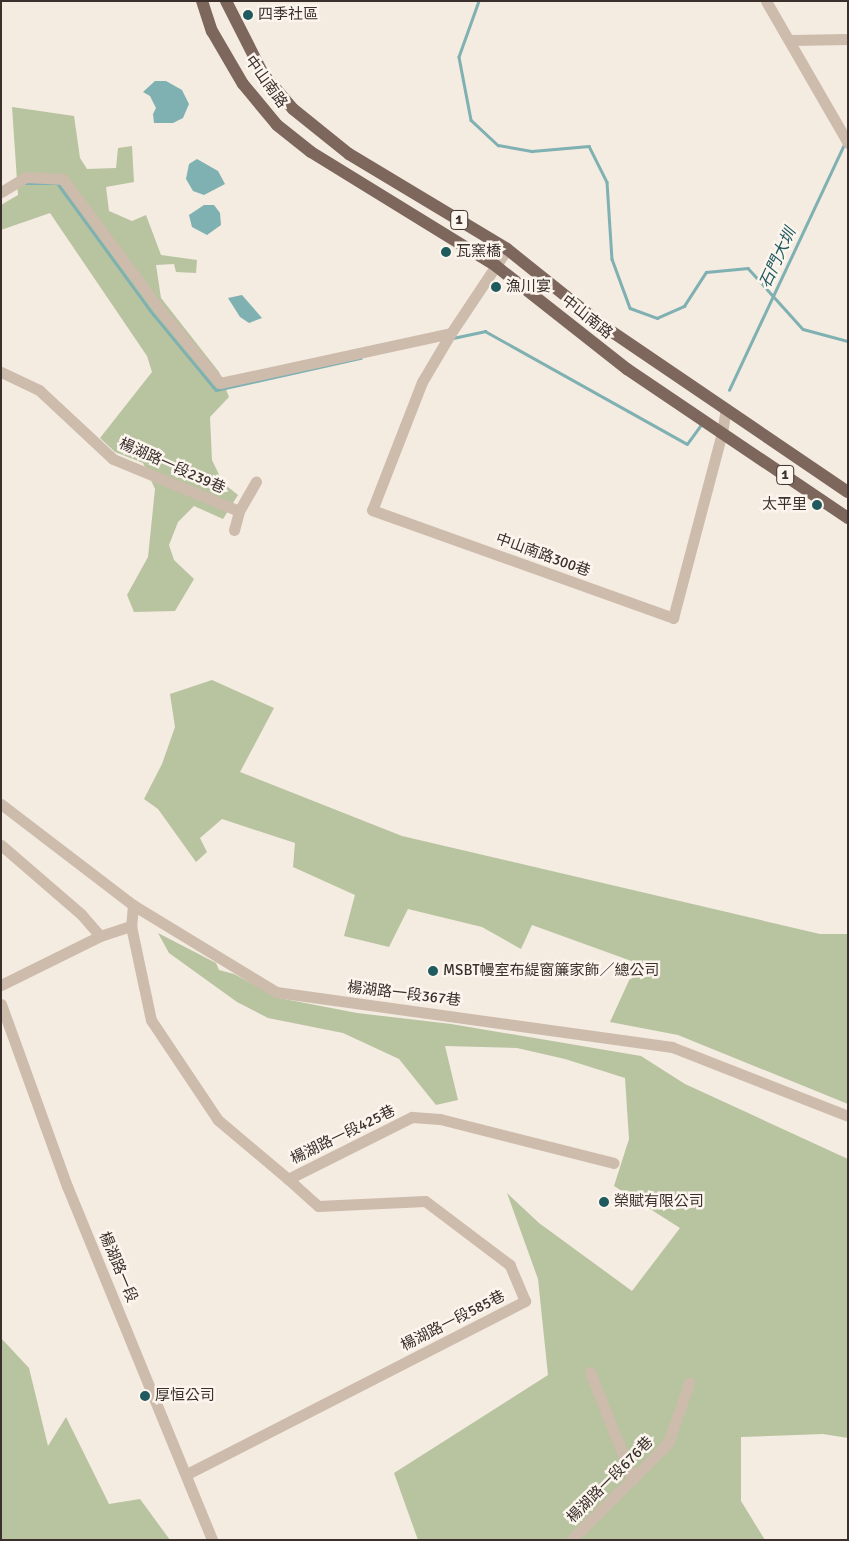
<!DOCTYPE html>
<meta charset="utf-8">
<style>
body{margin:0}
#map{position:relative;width:849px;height:1541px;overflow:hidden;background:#f4ebe1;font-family:Signika,"Noto Sans TC",sans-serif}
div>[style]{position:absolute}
.green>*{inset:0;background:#b8c4a0}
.water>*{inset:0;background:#7fb0b2}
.stream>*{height:2.5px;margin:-1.25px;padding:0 1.25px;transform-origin:1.25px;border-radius:1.25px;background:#7fb0b2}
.minor>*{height:11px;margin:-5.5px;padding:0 5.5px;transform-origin:5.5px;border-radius:5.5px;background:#cdbbac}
.major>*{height:12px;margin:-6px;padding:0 6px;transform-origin:6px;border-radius:6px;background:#7d675c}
.dots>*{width:14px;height:14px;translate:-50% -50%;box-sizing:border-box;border:2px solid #fbf5ee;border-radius:50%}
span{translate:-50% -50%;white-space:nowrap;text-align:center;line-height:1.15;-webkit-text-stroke:5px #fbf5ee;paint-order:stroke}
.shield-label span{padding:1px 4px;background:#fbf5ee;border:1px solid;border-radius:4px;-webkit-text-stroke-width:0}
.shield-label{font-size:14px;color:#3b302b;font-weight:700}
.poi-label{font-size:15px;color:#3b302b}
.left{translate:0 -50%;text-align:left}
.right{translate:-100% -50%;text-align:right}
.street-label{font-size:15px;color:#3b302b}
.water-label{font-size:16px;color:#1f5a5e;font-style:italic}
.frame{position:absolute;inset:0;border:2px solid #3b302b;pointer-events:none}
</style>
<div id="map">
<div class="green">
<div style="clip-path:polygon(12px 107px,74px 116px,80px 158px,87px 169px,116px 168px,118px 148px,132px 146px,134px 182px,106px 187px,109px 211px,132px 221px,146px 215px,161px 255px,197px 260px,196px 273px,176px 272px,174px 264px,156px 265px,161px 298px,219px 372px,229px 397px,210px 417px,212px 460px,223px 483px,238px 495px,223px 519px,194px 506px,178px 522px,169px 545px,174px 560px,194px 579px,175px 611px,134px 612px,127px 595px,148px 557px,155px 489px,143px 463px,115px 452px,100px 438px,152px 372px,147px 356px,50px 213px,1px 230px,1px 205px,18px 195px)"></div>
<div style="clip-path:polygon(212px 680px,274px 708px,240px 772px,402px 836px,820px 934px,848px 934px,848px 1104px,678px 1035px,610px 1022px,637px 963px,532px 925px,521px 949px,482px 927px,408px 909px,389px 947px,344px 936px,355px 895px,293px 867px,295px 843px,222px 819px,200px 838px,207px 852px,196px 862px,158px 809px,144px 799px,162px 764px,175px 727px,170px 694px)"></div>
<div style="clip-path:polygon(158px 933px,216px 963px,219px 970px,234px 974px,279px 998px,357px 1013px,451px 1024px,641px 1056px,685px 1084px,848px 1159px,848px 1438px,823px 1434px,741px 1437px,741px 1501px,765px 1540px,418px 1540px,394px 1473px,548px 1375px,538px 1279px,507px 1193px,539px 1223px,632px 1291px,680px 1228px,614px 1186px,629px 1139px,625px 1078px,565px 1059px,517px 1048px,445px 1046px,458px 1100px,436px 1105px,399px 1059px,343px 1033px,268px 1018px,237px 1002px,169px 953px)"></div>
<div style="clip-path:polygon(1px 1338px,29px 1368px,48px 1446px,66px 1417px,109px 1504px,140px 1499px,170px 1540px,1px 1540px)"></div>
</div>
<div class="water">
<div style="clip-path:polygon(155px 81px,166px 81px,182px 90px,189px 104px,183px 118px,173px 123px,154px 123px,153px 114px,156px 108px,150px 96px,143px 92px)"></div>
<div style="clip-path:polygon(197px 159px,218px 171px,225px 184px,204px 195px,193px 191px,186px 179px,189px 164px)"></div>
<div style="clip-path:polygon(204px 205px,214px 205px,220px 213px,221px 225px,207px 235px,192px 227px,189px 215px)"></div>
<div style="clip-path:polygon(242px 295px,262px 318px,249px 323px,240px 317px,228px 298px)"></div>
</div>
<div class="stream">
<div style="left:479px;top:1px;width:59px;rotate:109.7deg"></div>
<div style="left:459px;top:57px;width:64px;rotate:79.2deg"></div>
<div style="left:471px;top:120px;width:37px;rotate:43deg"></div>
<div style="left:498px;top:145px;width:35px;rotate:10deg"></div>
<div style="left:532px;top:151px;width:57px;rotate:-5deg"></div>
<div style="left:589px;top:146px;width:40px;rotate:63.4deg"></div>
<div style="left:607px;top:182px;width:77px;rotate:86.3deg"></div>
<div style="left:612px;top:259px;width:52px;rotate:69.8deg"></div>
<div style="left:630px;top:308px;width:29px;rotate:20deg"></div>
<div style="left:657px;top:318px;width:30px;rotate:-24deg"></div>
<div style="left:684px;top:306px;width:40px;rotate:-57.1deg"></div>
<div style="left:706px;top:272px;width:42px;rotate:-5.4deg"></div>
<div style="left:748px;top:268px;width:82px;rotate:48deg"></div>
<div style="left:803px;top:329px;width:47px;rotate:14.9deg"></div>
<div style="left:23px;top:184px;width:35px"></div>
<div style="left:58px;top:184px;width:162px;rotate:53.8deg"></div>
<div style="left:154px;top:315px;width:97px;rotate:50.4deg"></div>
<div style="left:216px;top:390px;width:148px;rotate:-12.5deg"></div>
<div style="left:453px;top:338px;width:33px;rotate:-12deg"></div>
<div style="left:485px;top:331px;width:231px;rotate:29.2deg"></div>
<div style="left:687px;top:444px;width:24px;rotate:-54deg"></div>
<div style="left:729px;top:390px;width:272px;rotate:-64.9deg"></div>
</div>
<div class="minor">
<div style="left:766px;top:1px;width:164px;rotate:60deg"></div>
<div style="left:791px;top:40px;width:57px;rotate:-1deg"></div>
<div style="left:1px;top:192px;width:29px;rotate:-31deg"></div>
<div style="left:26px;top:177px;width:37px;rotate:3deg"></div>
<div style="left:63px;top:179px;width:163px;rotate:53.5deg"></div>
<div style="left:160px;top:310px;width:94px;rotate:50.6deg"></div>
<div style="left:220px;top:383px;width:236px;rotate:-12.2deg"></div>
<div style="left:451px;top:333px;width:101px;rotate:-56.3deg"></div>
<div style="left:451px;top:333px;width:57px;rotate:120.6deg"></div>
<div style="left:422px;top:382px;width:137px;rotate:111.3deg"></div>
<div style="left:372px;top:510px;width:320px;rotate:19.7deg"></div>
<div style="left:673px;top:618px;width:191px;rotate:-75.2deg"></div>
<div style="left:722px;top:433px;width:24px;rotate:-81deg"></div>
<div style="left:1px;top:372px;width:42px;rotate:25.3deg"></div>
<div style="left:39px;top:390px;width:101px;rotate:43deg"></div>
<div style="left:113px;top:459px;width:136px;rotate:22.4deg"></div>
<div style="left:234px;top:530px;width:20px;rotate:-75deg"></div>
<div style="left:239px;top:511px;width:34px;rotate:-60deg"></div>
<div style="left:1px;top:804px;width:166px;rotate:37.4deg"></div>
<div style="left:133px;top:905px;width:167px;rotate:31.3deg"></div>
<div style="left:276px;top:992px;width:400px;rotate:7.9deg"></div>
<div style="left:672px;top:1047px;width:189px;rotate:21.4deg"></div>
<div style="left:1px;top:845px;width:106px;rotate:40.8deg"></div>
<div style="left:81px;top:914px;width:29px;rotate:49deg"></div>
<div style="left:133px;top:905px;width:21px;rotate:95deg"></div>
<div style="left:131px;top:926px;width:96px;rotate:78deg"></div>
<div style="left:151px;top:1020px;width:120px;rotate:56.2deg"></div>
<div style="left:218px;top:1120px;width:92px;rotate:40.1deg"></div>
<div style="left:288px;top:1179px;width:139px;rotate:-26.6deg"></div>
<div style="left:412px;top:1117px;width:28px;rotate:4deg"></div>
<div style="left:440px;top:1119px;width:179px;rotate:14.2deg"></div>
<div style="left:1px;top:985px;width:110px;rotate:-26.3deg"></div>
<div style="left:100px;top:936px;width:33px;rotate:-18deg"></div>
<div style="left:1px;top:1004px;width:194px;rotate:70.1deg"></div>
<div style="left:67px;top:1186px;width:383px;rotate:67.7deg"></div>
<div style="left:590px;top:1372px;width:116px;rotate:68.3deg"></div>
<div style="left:187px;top:1474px;width:380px;rotate:-27.1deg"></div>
<div style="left:525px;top:1301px;width:39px;rotate:-113deg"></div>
<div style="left:510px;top:1265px;width:106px;rotate:-143deg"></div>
<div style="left:425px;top:1201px;width:107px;rotate:177.3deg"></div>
<div style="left:318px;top:1206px;width:40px;rotate:-138deg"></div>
<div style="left:571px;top:1540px;width:137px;rotate:-45deg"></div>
<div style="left:668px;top:1443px;width:64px;rotate:-70.7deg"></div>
</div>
<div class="major">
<div style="left:202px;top:1px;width:32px;rotate:72deg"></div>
<div style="left:212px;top:31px;width:61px;rotate:59.7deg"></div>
<div style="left:243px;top:84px;width:53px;rotate:50.3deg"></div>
<div style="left:277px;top:125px;width:43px;rotate:38.5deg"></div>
<div style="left:311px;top:152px;width:217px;rotate:31.6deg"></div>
<div style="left:496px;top:266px;width:167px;rotate:38.2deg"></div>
<div style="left:627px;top:369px;width:267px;rotate:34deg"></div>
<div style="left:226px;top:1px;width:82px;rotate:63.1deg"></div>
<div style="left:263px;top:74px;width:46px;rotate:49.4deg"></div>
<div style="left:293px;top:109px;width:72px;rotate:38.8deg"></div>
<div style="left:349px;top:154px;width:184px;rotate:31deg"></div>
<div style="left:507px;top:249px;width:122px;rotate:38.7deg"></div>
<div style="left:602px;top:325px;width:297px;rotate:34.2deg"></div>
</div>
<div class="dots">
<div style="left:248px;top:15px;background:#1f5a5e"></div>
<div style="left:446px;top:252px;background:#1f5a5e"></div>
<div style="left:496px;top:287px;background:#1f5a5e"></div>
<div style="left:817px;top:505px;background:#1f5a5e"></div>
<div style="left:433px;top:971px;background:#1f5a5e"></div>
<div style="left:604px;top:1202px;background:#1f5a5e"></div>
<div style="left:145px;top:1396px;background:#1f5a5e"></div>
</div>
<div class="shield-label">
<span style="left:459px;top:220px">1</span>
<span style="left:785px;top:475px">1</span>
</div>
<div class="poi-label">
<span class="left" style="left:258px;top:15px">四季社區</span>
<span class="left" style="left:456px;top:252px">瓦窯橋</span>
<span class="left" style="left:506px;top:287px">漁川宴</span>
<span class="right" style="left:807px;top:505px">太平里</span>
<span class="left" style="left:443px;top:971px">MSBT幔室布緹窗簾家飾／總公司</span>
<span class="left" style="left:614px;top:1202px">榮賦有限公司</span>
<span class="left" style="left:155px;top:1396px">厚恒公司</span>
</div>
<div class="street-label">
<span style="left:266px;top:82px;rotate:54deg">中山南路</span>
<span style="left:587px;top:317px;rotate:38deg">中山南路</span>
<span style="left:172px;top:466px;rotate:24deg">楊湖路一段239巷</span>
<span style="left:543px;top:555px;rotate:20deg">中山南路300巷</span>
<span style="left:404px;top:994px;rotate:7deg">楊湖路一段367巷</span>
<span style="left:343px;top:1135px;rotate:-26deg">楊湖路一段425巷</span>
<span style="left:118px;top:1267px;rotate:67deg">楊湖路一段</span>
<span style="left:453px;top:1321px;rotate:-27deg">楊湖路一段585巷</span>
<span style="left:610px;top:1480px;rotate:-45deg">楊湖路一段676巷</span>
</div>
<div class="water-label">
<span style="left:778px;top:258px;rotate:-65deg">石門大圳</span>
</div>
<div class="frame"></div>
</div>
